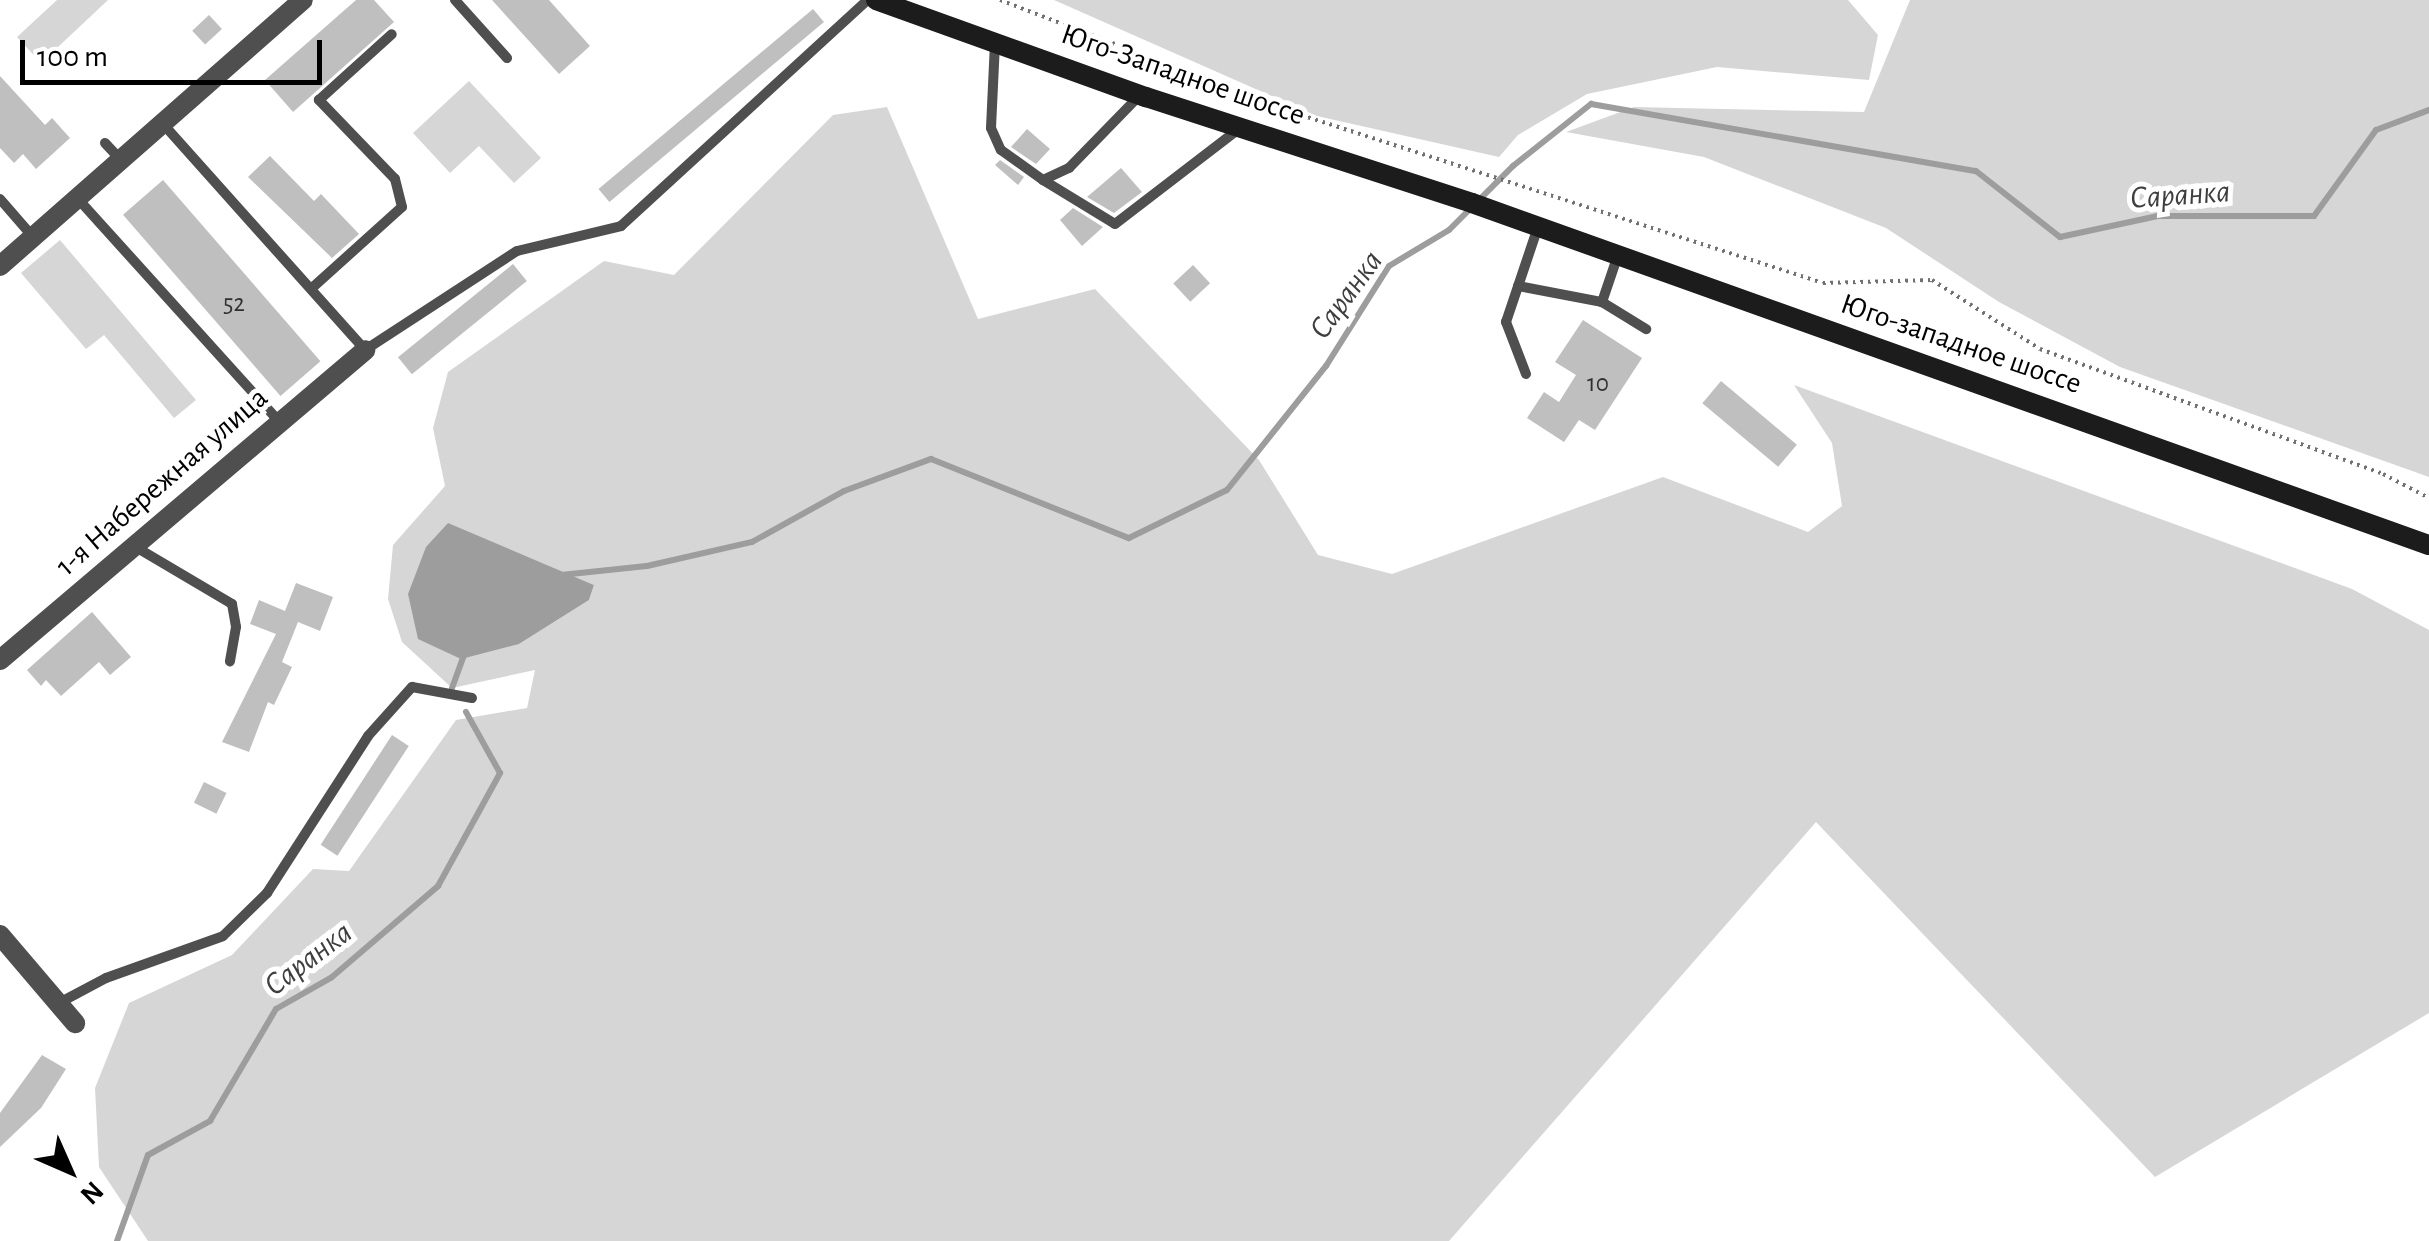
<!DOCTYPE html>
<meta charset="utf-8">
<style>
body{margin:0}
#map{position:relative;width:2429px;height:1241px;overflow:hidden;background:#fff;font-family:"Alegreya Sans",sans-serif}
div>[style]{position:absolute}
.green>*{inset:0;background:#d6d6d6}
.water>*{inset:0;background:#9d9d9d}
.stream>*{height:6px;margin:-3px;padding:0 3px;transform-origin:3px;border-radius:3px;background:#9d9d9d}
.building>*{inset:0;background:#bfbfbf;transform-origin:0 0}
.path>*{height:4px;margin-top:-2px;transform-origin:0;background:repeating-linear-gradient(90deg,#717171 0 2.5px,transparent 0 7.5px)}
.lane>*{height:10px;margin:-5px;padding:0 5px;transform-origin:5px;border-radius:5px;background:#4f4f4f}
.street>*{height:20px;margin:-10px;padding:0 10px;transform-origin:10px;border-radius:10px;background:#4f4f4f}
.secondary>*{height:20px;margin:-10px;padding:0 10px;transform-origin:10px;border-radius:10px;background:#1c1c1c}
span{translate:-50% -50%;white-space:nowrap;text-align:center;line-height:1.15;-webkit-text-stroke:10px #fff;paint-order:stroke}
.number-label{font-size:25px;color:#303030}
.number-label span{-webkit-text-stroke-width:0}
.street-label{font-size:30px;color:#000}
.water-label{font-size:32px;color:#3e3e3e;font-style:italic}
.north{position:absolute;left:20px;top:1121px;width:100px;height:100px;-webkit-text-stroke:8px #fff;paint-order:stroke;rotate:135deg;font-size:28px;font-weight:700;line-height:40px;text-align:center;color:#000}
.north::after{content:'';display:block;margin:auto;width:35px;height:45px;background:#000;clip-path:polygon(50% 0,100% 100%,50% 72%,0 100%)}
.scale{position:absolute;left:20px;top:40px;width:302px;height:45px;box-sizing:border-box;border:5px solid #000;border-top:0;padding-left:12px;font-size:30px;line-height:35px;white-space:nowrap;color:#000;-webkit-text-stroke:8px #fff;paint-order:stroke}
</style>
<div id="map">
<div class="green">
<div style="clip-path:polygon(57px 0,108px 0,41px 63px,17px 37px)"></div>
<div style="clip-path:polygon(1054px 0,1848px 0,1878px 35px,1869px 80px,1717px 67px,1587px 94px,1518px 135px,1499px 157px,1317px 116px)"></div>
<div style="clip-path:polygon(1910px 0,2429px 0,2429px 477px,2120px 367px,1999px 302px,1886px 228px,1704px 157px,1566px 132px,1634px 107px,1864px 112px)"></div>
<div style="clip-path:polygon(469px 81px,541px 158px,514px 183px,479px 146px,450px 173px,413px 133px)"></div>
<div style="clip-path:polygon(evenodd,887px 107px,978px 319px,1095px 289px,1259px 460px,1318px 555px,1392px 574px,1663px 477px,1808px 532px,1842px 506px,1832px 443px,1794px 385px,2352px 589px,2429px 630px,2429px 1013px,2155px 1177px,1816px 822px,1449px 1241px,148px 1241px,99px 1167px,95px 1088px,129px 1003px,232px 955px,313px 869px,349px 871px,456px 720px,527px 708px,535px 670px,452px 688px,402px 642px,388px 599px,393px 545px,445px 486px,433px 428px,448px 372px,604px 261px,674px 275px,833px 115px,887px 107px,447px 523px,594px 585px,589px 600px,519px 644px,447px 523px)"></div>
<div style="clip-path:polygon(60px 240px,196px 400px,174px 418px,104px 335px,86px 349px,21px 273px)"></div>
</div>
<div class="water">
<div style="clip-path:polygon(448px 523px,594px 585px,589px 600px,519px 644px,461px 659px,418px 639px,408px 594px,426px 547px)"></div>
</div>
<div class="stream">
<div style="left:561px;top:575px;width:86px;rotate:-6deg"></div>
<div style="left:647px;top:566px;width:108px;rotate:-12.9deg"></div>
<div style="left:752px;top:542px;width:105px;rotate:-29deg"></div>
<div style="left:844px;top:491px;width:93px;rotate:-20.2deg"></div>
<div style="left:931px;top:459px;width:213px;rotate:21.8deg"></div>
<div style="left:1129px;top:538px;width:109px;rotate:-26.1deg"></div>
<div style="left:1227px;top:490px;width:159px;rotate:-51.4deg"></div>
<div style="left:1326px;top:366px;width:118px;rotate:-57.8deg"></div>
<div style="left:1389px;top:266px;width:70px;rotate:-31deg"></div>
<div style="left:1449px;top:230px;width:91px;rotate:-45deg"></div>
<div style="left:1513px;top:166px;width:100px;rotate:-38.5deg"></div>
<div style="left:1591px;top:104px;width:391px;rotate:9.9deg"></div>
<div style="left:1976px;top:171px;width:107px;rotate:38.2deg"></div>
<div style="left:2060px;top:237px;width:100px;rotate:-12.1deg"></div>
<div style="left:2158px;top:216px;width:156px"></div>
<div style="left:2314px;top:216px;width:106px;rotate:-54.2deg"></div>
<div style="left:2376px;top:130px;width:57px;rotate:-20.7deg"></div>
<div style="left:452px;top:688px;width:35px;rotate:-70deg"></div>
<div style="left:117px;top:1241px;width:91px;rotate:-70.2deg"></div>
<div style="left:148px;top:1155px;width:71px;rotate:-28.7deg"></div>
<div style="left:210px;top:1121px;width:130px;rotate:-59.5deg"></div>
<div style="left:276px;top:1009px;width:64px;rotate:-29.7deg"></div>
<div style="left:332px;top:977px;width:140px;rotate:-40.6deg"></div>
<div style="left:438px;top:886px;width:129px;rotate:-61.2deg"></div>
<div style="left:500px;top:773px;width:70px;rotate:-119.1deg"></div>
</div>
<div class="building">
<div style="clip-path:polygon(356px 0,374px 0,394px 22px,293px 112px,265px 80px)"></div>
<div style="clip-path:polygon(492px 0,549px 0,590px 46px,559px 74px)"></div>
<div style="left:813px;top:9px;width:17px;height:280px;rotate:50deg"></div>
<div style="left:209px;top:15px;width:19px;height:23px;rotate:47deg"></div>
<div style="clip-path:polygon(0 76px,45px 125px,52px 118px,70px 138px,36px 169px,23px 154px,14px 163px,0 148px)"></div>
<div style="clip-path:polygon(1027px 129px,1050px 149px,1036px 164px,1011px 147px)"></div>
<div style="clip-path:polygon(270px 156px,314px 201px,321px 194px,359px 234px,332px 258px,248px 177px)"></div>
<div style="clip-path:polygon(1000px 160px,1024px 177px,1018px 185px,995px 165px)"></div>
<div style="clip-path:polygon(1121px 168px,1142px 192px,1114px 213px,1087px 197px)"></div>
<div style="left:163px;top:180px;width:240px;height:53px;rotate:49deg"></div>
<div style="clip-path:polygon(1073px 208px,1103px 227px,1082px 246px,1060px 220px)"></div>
<div style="left:513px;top:264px;width:22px;height:148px;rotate:51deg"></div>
<div style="left:1193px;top:265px;width:25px;height:27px;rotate:47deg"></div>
<div style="clip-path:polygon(1583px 320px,1642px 358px,1595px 430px,1579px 420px,1564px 442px,1527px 418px,1544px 392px,1559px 402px,1576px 375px,1555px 362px)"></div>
<div style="left:1721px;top:381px;width:99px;height:29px;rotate:40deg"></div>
<div style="clip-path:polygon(296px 583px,333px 597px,320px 631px,298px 622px,282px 662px,292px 667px,274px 705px,268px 702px,249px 752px,222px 742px,276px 634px,250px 624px,259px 600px,285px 611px)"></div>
<div style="clip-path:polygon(92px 612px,131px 657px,110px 675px,99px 662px,61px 696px,46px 680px,41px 686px,27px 670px)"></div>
<div style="left:392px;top:735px;width:20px;height:131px;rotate:33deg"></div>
<div style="left:204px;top:782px;width:25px;height:23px;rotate:26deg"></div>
<div style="clip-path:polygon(42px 1055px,66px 1069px,41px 1108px,0 1147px,0 1113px)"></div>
</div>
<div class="path">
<div style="left:1000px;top:0;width:322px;rotate:20.9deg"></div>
<div style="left:1301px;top:115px;width:548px;rotate:17.84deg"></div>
<div style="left:1823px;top:283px;width:109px;rotate:-1.6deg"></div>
<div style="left:1932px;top:280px;width:128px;rotate:32.6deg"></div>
<div style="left:2040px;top:349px;width:365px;rotate:20deg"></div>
<div style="left:2383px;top:474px;width:52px;rotate:27.6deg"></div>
</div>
<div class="lane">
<div style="left:455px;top:0;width:78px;rotate:48.1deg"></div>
<div style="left:995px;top:43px;width:85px;rotate:92.7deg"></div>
<div style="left:991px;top:128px;width:24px;rotate:66deg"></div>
<div style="left:1001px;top:150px;width:52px;rotate:35.5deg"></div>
<div style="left:1043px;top:180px;width:29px;rotate:-25deg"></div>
<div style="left:1069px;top:168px;width:102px;rotate:-45.8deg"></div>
<div style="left:164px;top:125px;width:302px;rotate:48.2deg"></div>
<div style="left:365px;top:350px;width:181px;rotate:-33.1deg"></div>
<div style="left:517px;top:251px;width:107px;rotate:-13.5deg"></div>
<div style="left:621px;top:226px;width:335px;rotate:-42.5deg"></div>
<div style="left:105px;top:143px;width:25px;rotate:47deg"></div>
<div style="left:1043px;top:180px;width:84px;rotate:31.4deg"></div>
<div style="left:1115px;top:224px;width:158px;rotate:-37.5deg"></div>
<div style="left:0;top:199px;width:50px;rotate:49deg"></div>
<div style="left:79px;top:200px;width:298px;rotate:47.9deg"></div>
<div style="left:1618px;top:255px;width:50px;rotate:108.8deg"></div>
<div style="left:1602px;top:302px;width:52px;rotate:31.5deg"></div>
<div style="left:1518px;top:286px;width:86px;rotate:10.8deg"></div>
<div style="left:312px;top:288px;width:121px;rotate:-42deg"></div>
<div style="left:402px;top:207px;width:29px;rotate:-104deg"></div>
<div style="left:395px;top:179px;width:110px;rotate:-133.9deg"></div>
<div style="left:319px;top:100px;width:98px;rotate:-42.1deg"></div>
<div style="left:1526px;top:374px;width:56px;rotate:-111deg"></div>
<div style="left:1506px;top:322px;width:100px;rotate:-71.4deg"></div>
<div style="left:134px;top:546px;width:114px;rotate:30.6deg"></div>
<div style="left:232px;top:604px;width:23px;rotate:80deg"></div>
<div style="left:236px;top:627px;width:35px;rotate:100deg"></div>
<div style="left:59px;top:1003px;width:53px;rotate:-28deg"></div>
<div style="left:106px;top:978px;width:124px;rotate:-19.7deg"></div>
<div style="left:223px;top:936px;width:62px;rotate:-44.3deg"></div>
<div style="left:267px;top:893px;width:187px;rotate:-57.2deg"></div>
<div style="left:368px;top:736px;width:66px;rotate:-48.1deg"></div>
<div style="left:412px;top:687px;width:61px;rotate:10.4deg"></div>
</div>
<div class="street">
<div style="left:0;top:266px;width:403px;rotate:-41.3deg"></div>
<div style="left:0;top:660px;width:479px;rotate:-40.3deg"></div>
<div style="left:0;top:935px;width:116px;rotate:49.6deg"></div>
</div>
<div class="secondary">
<div style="left:876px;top:0;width:287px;rotate:19.8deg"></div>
<div style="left:1146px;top:97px;width:343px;rotate:18deg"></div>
<div style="left:1472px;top:203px;width:1016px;rotate:19.67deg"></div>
</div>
<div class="number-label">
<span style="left:234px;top:304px">52</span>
<span style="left:1598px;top:384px">10</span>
</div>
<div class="street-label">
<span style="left:1183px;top:75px;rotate:19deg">Юго-Западное шоссе</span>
<span style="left:1961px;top:344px;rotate:19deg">Юго-западное шоссе</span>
<span style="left:162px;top:482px;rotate:-41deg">1-я Набережная улица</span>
</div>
<div class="water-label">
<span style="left:2180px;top:195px;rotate:-4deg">Саранка</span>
<span style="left:1346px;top:295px;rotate:-54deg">Саранка</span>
<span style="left:308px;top:959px;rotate:-37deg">Саранка</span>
</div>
<div class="north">N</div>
<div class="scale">100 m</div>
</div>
